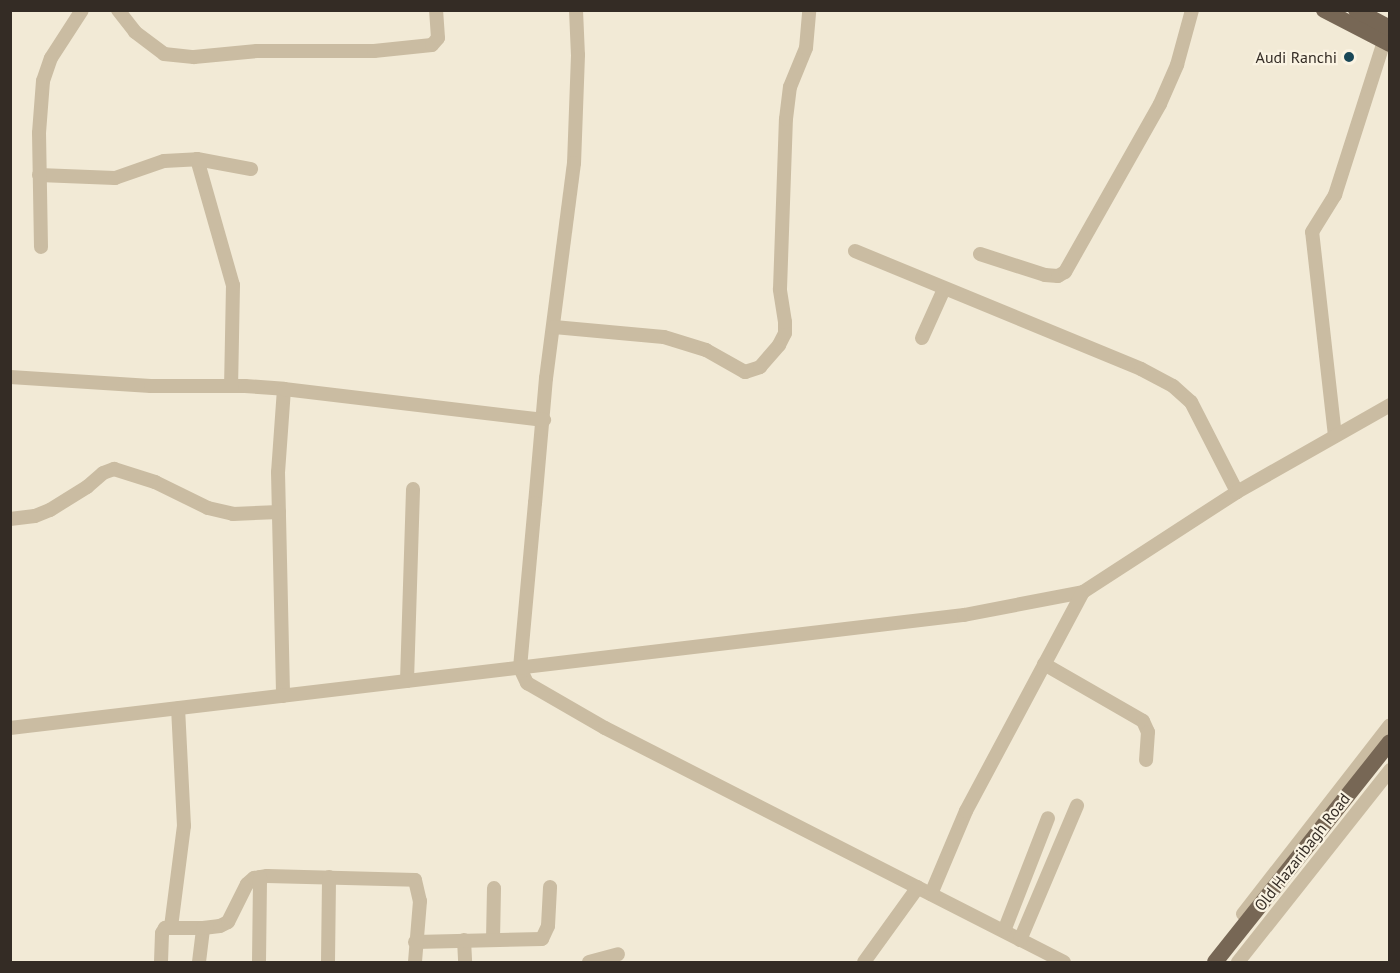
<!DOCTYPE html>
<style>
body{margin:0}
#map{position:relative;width:1400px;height:973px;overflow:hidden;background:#f2ead6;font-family:"PT Sans",sans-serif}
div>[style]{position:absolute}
.minor>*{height:14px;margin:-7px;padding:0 7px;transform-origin:7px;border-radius:7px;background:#cabca2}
.major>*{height:16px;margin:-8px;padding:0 8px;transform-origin:8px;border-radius:8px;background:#776755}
.dots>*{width:16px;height:16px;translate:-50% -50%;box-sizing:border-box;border:3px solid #faf3e2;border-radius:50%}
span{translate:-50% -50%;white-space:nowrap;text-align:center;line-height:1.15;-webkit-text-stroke:4.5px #faf3e2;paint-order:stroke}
.poi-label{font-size:16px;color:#342c25}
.right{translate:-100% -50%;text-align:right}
.street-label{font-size:16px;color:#342c25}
.frame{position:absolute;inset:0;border:12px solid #342c25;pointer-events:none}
</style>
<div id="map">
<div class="minor">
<div style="left:118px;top:10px;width:28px;rotate:52deg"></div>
<div style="left:135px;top:32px;width:36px;rotate:37deg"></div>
<div style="left:164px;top:54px;width:30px;rotate:6deg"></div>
<div style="left:194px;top:57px;width:63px;rotate:-5.4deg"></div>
<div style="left:257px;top:51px;width:117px"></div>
<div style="left:374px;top:51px;width:58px;rotate:-5.9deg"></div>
<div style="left:432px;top:45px;width:9px;rotate:-49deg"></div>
<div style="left:438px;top:38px;width:28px;rotate:-94deg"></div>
<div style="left:576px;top:10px;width:45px;rotate:87.5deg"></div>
<div style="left:578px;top:55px;width:108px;rotate:92.1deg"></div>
<div style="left:574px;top:163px;width:217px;rotate:97.4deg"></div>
<div style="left:546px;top:378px;width:125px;rotate:95deg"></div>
<div style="left:535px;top:503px;width:166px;rotate:95.2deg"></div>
<div style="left:520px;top:668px;width:17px;rotate:65deg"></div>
<div style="left:527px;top:683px;width:90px;rotate:30deg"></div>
<div style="left:605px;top:728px;width:515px;rotate:27.01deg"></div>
<div style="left:197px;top:159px;width:131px;rotate:74.1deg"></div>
<div style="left:233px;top:285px;width:101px;rotate:91.1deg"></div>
<div style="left:39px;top:175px;width:76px;rotate:2.3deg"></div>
<div style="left:115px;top:178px;width:52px;rotate:-19.1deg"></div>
<div style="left:164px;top:161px;width:33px;rotate:-3deg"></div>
<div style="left:197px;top:159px;width:55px;rotate:10.5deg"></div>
<div style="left:41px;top:247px;width:114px;rotate:-91deg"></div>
<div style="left:39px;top:133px;width:52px;rotate:-85.6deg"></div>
<div style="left:43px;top:81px;width:24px;rotate:-71deg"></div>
<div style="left:51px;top:58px;width:57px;rotate:-57.1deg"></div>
<div style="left:855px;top:251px;width:309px;rotate:22.4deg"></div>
<div style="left:1141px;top:369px;width:36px;rotate:28deg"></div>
<div style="left:1173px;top:386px;width:24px;rotate:42deg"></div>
<div style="left:1191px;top:402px;width:101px;rotate:62.9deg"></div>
<div style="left:980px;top:254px;width:68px;rotate:17.9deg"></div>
<div style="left:1045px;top:275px;width:13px;rotate:4deg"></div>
<div style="left:1058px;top:276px;width:8px;rotate:-30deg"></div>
<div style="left:1065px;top:272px;width:193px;rotate:-60.5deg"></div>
<div style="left:1160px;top:104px;width:43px;rotate:-66.4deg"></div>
<div style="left:1177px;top:65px;width:57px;rotate:-74.7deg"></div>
<div style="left:554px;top:327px;width:110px;rotate:5.2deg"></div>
<div style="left:664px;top:337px;width:44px;rotate:17.2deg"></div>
<div style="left:706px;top:350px;width:45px;rotate:29.4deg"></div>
<div style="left:745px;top:372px;width:16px;rotate:-18deg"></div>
<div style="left:760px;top:367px;width:29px;rotate:-49deg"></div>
<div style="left:779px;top:345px;width:13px;rotate:-63deg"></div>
<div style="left:785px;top:333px;width:11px;rotate:-90deg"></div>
<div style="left:785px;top:322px;width:33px;rotate:-99deg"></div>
<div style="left:780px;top:289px;width:170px;rotate:-88deg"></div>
<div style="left:786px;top:119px;width:32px;rotate:-83deg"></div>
<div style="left:790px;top:87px;width:42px;rotate:-67.7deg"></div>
<div style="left:806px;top:48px;width:38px;rotate:-85deg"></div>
<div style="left:922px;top:338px;width:54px;rotate:-65.8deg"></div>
<div style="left:10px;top:377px;width:141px;rotate:3.7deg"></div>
<div style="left:151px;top:386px;width:94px"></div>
<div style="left:245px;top:386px;width:39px;rotate:4deg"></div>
<div style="left:284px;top:389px;width:83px;rotate:94.1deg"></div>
<div style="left:278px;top:472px;width:224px;rotate:88.7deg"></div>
<div style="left:284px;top:389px;width:262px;rotate:6.8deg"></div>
<div style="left:1335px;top:436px;width:205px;rotate:-96.4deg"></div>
<div style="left:1312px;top:232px;width:44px;rotate:-58.1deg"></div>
<div style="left:1335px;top:195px;width:162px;rotate:-72.3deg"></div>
<div style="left:10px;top:519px;width:25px;rotate:-7deg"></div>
<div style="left:35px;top:516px;width:16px;rotate:-22deg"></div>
<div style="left:50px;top:510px;width:44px;rotate:-31.9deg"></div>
<div style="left:87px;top:487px;width:21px;rotate:-41deg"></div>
<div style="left:103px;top:473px;width:12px;rotate:-20deg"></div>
<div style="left:114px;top:469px;width:43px;rotate:17.6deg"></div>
<div style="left:155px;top:482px;width:59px;rotate:26.1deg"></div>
<div style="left:208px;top:508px;width:26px;rotate:13deg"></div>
<div style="left:233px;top:514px;width:46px;rotate:-2.5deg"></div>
<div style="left:1044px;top:664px;width:114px;rotate:29.9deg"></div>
<div style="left:1143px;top:721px;width:12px;rotate:66deg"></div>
<div style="left:1148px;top:732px;width:28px;rotate:94deg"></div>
<div style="left:407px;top:681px;width:192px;rotate:-88.2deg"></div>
<div style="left:10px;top:728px;width:961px;rotate:-6.76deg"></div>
<div style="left:964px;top:615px;width:121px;rotate:-10.9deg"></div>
<div style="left:1083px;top:592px;width:184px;rotate:-33deg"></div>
<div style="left:1237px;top:492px;width:176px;rotate:-29.6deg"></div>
<div style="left:931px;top:894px;width:90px;rotate:-67.1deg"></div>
<div style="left:966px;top:811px;width:248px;rotate:-61.9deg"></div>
<div style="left:1243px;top:914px;width:239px;rotate:-52.1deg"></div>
<div style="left:171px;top:927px;width:102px;rotate:-82.7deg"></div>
<div style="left:184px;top:826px;width:118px;rotate:-92.9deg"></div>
<div style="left:1004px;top:931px;width:121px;rotate:-68.7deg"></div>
<div style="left:464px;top:940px;width:22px;rotate:87deg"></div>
<div style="left:493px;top:940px;width:52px;rotate:-88.9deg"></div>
<div style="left:1020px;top:940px;width:146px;rotate:-67deg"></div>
<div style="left:415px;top:942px;width:127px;rotate:-1.4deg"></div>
<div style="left:542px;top:939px;width:14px;rotate:-65deg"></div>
<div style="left:548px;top:926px;width:39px;rotate:-87deg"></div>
<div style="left:161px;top:962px;width:29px;rotate:-88deg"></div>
<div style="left:162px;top:933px;width:6px;rotate:-59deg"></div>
<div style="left:165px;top:928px;width:38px"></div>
<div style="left:199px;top:962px;width:34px;rotate:-83deg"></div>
<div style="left:203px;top:928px;width:17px;rotate:-7deg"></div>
<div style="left:220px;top:926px;width:9px;rotate:-27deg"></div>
<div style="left:228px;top:922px;width:42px;rotate:-63.4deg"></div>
<div style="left:247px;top:884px;width:9px;rotate:-41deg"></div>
<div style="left:254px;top:878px;width:13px;rotate:-9deg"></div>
<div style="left:267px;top:876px;width:148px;rotate:1.5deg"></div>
<div style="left:415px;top:880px;width:22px;rotate:77deg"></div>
<div style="left:420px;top:901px;width:61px;rotate:94.7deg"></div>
<div style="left:259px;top:962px;width:85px;rotate:-89.3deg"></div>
<div style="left:328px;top:962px;width:85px;rotate:-89.3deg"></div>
<div style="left:589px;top:962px;width:30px;rotate:-15deg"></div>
<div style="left:864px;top:962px;width:92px;rotate:-54.2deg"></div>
<div style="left:1238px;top:962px;width:245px;rotate:-51.6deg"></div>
</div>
<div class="major">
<div style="left:1324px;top:10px;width:74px;rotate:27.3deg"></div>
<div style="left:1356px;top:10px;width:38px;rotate:28deg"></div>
<div style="left:1215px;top:962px;width:281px;rotate:-51.5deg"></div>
</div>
<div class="dots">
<div style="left:1349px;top:57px;background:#194757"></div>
</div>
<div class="poi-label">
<span class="right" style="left:1337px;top:57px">Audi Ranchi</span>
</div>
<div class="street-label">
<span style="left:1302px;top:852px;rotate:-52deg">Old Hazaribagh Road</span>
</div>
<div class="frame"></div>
</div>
